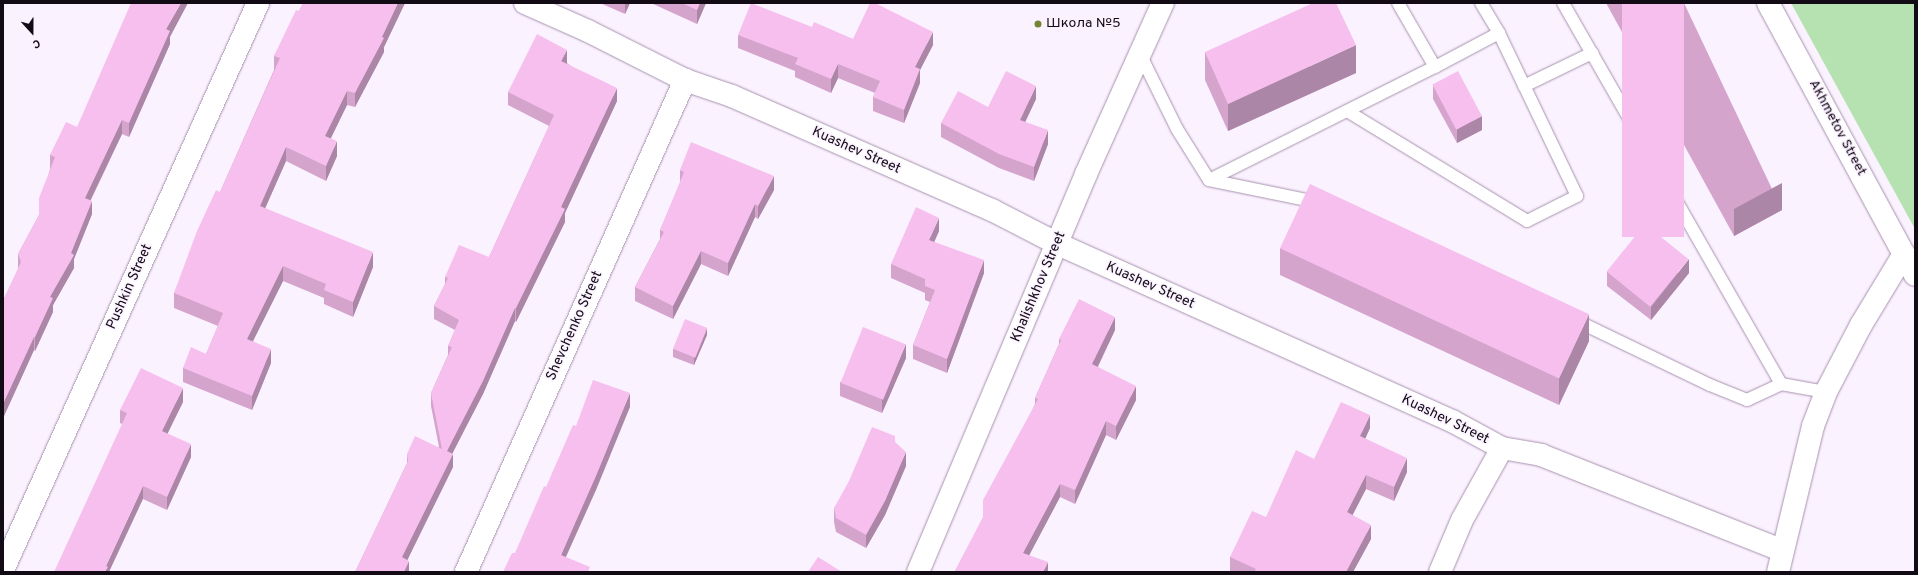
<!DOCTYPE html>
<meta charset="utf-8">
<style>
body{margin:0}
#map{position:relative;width:1918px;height:575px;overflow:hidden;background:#fbf2ff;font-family:Overpass,sans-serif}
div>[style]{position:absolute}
.green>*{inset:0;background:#b6e1b0}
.roads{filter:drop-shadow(0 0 1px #a792ae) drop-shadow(0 0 1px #a792ae)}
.service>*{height:12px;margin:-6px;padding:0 6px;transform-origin:6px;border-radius:6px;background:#fff}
.minor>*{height:22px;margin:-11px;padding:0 11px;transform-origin:11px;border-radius:11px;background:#fff}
.tertiary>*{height:22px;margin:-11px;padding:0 11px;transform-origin:11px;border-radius:11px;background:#fff}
.secondary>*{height:22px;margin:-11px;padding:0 11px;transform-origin:11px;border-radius:11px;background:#fff}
.wall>*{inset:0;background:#d4a4cd}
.shaded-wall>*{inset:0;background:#ac86a7}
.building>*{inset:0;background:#f6bfee;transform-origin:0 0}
.dots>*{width:11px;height:11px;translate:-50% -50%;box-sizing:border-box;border:2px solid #fbf2ff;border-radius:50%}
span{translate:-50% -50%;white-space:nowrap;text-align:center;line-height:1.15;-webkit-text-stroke:3px #fbf2ff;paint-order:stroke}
.poi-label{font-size:14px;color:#120a14}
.left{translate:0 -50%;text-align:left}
.street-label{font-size:14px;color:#120a14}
.frame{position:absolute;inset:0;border:4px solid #120a14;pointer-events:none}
.north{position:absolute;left:12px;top:12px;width:40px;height:40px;-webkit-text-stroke:3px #fbf2ff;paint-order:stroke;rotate:159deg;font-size:11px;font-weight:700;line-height:16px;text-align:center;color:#120a14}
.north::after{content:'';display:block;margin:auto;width:14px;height:18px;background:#120a14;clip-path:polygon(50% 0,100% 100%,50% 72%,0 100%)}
</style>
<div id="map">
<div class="green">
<div style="clip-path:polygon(1791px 3px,1915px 3px,1915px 229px)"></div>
</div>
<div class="roads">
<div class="service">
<div style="left:1481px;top:3px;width:35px;rotate:59deg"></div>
<div style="left:1563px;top:3px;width:439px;rotate:60.2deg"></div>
<div style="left:1781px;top:384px;width:46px;rotate:10.1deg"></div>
<div style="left:1140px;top:54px;width:84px;rotate:63.7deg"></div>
<div style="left:1177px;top:129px;width:60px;rotate:57.9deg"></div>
<div style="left:1209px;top:180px;width:253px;rotate:-26.6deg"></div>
<div style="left:1435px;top:67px;width:74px;rotate:-120deg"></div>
<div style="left:1524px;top:86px;width:76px;rotate:-25.9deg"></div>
<div style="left:1347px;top:111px;width:211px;rotate:31.4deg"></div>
<div style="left:1527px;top:221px;width:56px;rotate:-26.6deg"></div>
<div style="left:1577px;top:196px;width:181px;rotate:-115.6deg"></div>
<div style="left:1499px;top:33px;width:72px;rotate:152deg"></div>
<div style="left:1209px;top:180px;width:104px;rotate:11.6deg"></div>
<div style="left:1311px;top:201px;width:7px;rotate:27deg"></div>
<div style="left:1575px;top:320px;width:150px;rotate:25.7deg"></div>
<div style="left:1710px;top:385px;width:40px;rotate:22deg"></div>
<div style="left:1747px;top:400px;width:38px;rotate:-25deg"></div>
</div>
<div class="minor">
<div style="left:525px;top:3px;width:69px;rotate:24deg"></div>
<div style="left:588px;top:31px;width:109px;rotate:26.8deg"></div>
<div style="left:685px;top:80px;width:50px;rotate:18.8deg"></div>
<div style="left:732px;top:96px;width:284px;rotate:23.7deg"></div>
<div style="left:992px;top:210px;width:74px;rotate:27.3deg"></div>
<div style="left:1058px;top:244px;width:432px;rotate:24.2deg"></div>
<div style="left:1452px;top:421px;width:57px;rotate:28.4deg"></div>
<div style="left:1502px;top:448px;width:40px;rotate:10deg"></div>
<div style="left:1541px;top:455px;width:260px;rotate:21.6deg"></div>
<div style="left:466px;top:572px;width:539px;rotate:-66.01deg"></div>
<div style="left:918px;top:572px;width:432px;rotate:-67.1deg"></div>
<div style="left:1086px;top:174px;width:188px;rotate:-65.8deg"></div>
<div style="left:1440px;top:572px;width:56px;rotate:-67.1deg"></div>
<div style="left:1462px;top:520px;width:82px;rotate:-60.9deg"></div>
</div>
<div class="tertiary">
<div style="left:3px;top:570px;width:622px;rotate:-65.78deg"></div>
<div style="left:1778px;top:572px;width:150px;rotate:-76.5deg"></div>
<div style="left:1813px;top:426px;width:36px;rotate:-69deg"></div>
<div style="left:1826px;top:392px;width:76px;rotate:-62.4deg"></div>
<div style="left:1861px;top:325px;width:83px;rotate:-58.8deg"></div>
</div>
<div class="secondary">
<div style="left:1768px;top:3px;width:309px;rotate:61.6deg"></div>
</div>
</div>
<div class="wall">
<div style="clip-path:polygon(303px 3px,405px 3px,384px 47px,384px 52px,355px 107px,347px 105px,331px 138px,337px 156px,326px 181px,286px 161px,265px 208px,373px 267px,353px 317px,324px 304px,324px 298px,283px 281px,253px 341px,271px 363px,252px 410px,183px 382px,183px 368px,206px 354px,218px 326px,174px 308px,174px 293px,220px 192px,274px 70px,274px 56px,299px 11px)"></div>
<div style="clip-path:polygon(600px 3px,630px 3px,625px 14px)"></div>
<div style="clip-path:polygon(651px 3px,706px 3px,697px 24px)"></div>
<div style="clip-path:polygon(1606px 3px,1684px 3px,1782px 210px,1734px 236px)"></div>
<div style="clip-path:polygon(812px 27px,853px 39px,933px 45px,920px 70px,920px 83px,904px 123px,873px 111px,873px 97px,875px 93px,838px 78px,831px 93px,795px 77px,795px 71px,738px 48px,738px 35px)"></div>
<div style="clip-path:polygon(170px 37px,170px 44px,129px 137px,122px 134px,91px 200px,92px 214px,74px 259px,74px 268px,53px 305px,53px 312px,35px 351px,34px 350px,4px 416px,4px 427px,3px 428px,3px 301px,18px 269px,18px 254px,39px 215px,50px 169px,50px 155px,77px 127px)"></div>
<div style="clip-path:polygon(1205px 52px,1356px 73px,1228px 131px,1205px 80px)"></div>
<div style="clip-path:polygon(567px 63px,617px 101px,565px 213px,565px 222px,516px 322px,515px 321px,483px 394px,452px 453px,453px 467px,407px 560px,409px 572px,355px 572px,407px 463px,407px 454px,439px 447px,431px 406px,431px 393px,448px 355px,448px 346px,455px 330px,434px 319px,434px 306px,445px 284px,445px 277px,489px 257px,549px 126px,508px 105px,508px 92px)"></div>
<div style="clip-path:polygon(1433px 85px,1482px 130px,1457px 143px,1433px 99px)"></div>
<div style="clip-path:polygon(1036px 99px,1025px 122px,1048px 144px,1034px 181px,999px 168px,941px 137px,941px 123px,988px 107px)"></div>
<div style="clip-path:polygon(680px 170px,774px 190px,758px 219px,755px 217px,728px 276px,701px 264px,673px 319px,635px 301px,635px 287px,660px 239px,660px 230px,680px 184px)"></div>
<div style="clip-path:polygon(939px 231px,934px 242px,984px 273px,947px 373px,913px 359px,913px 345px,930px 302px,925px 300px,925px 293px,891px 278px,891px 264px)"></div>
<div style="clip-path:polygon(1280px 248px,1589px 341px,1559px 405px,1280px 275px)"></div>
<div style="clip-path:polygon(1607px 272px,1689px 273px,1651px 320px,1607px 286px)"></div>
<div style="clip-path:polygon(1115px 330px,1098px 367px,1136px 400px,1116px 440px,1106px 435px,1075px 504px,1060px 497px,1029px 555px,1048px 572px,955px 572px,955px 571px,983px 518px,1035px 404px,1035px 398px,1059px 344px,1059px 339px)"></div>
<div style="clip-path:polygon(707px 335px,694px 365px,673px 357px,673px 349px)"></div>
<div style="clip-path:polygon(906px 358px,882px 413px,840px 396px,840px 382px)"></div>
<div style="clip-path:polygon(183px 402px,167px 433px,191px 457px,167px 510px,143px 499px,122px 424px,120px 423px,120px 410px)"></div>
<div style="clip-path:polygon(1370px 428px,1365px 439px,1407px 472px,1394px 501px,1366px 489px,1352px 515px,1371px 539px,1353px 572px,1233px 572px,1230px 571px,1230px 557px,1266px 517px,1314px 459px)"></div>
<div style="clip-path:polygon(895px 442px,906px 466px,885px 515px,866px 548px,836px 532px,834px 522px,834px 508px)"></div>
</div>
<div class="shaded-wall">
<div style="clip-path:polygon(181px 3px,188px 3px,170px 37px,170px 44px,129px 137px,129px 123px,166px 29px)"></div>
<div style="clip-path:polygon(398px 3px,405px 3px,384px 47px,384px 52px,355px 107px,355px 93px)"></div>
<div style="clip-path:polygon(625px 3px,630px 3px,625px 14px)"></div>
<div style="clip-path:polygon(700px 3px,706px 3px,697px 24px,697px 10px)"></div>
<div style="clip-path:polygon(933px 32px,933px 45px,920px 70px,920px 83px,904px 123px,904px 110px,915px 67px)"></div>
<div style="clip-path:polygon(1356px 45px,1356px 73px,1228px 131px,1228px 104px)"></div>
<div style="clip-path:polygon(567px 50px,567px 63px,561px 74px,561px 61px)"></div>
<div style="clip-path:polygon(838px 64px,838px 78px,831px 93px,831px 79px)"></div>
<div style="clip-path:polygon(1036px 86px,1036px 99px,1020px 133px,1020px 120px)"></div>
<div style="clip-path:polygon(617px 88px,617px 101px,565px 213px,565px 222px,516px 322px,516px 308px,561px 207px)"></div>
<div style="clip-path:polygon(347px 91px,347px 105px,325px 150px,325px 136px)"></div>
<div style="clip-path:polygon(1482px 116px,1482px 130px,1457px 143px,1457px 129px)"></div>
<div style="clip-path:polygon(122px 120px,122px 134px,85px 211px,85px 198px)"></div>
<div style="clip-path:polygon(1048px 130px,1048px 144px,1034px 181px,1034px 167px)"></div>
<div style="clip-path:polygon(337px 141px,337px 156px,326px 181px,326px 166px)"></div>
<div style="clip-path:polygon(286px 147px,286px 161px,260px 220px,260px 206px)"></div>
<div style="clip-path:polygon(774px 176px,774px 190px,758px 219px,758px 206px)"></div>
<div style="clip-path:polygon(1782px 183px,1782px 210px,1734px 236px,1734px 209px)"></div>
<div style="clip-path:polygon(92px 201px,92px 214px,74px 259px,74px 268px,53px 305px,53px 312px,35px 351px,35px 337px,50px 297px,71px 253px)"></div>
<div style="clip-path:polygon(755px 204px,755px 217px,728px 276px,728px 263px)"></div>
<div style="clip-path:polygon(939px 218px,939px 231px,929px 254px,929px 240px)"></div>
<div style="clip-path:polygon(701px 251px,701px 264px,673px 319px,673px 306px)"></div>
<div style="clip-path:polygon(373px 252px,373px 267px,353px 317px,353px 302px)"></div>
<div style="clip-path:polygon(1689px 259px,1689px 273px,1651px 320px,1651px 307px)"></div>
<div style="clip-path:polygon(984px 260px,984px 273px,947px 373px,947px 359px)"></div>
<div style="clip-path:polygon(283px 266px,283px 281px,247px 353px,247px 339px)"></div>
<div style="clip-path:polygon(515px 308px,515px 321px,483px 394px,447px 464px,447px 451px)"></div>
<div style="clip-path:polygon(1589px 314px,1589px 341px,1559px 405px,1559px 377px)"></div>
<div style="clip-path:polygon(1115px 317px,1115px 330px,1092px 378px,1092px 364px)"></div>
<div style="clip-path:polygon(707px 328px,707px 335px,694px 365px,694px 358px)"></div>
<div style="clip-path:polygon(34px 337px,34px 350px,4px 416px,4px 427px,3px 428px,3px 404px)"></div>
<div style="clip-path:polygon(906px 344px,906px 358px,882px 413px,882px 399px)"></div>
<div style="clip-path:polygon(271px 349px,271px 363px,252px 410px,252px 396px)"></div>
<div style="clip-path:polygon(1136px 386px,1136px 400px,1116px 440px,1116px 426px)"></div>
<div style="clip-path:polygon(183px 388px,183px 402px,162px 445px,162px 431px)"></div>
<div style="clip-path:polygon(630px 393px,630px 407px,596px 490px,561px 568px,561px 555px)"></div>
<div style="clip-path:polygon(1370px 415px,1370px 428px,1360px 450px,1360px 436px)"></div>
<div style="clip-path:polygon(1106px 421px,1106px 435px,1075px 504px,1075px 490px)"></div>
<div style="clip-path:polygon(191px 444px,191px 457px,167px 510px,167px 497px)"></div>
<div style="clip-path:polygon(906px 452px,906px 466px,885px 515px,866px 548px,866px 535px)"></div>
<div style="clip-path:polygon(453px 454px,453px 467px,402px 571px,402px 557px)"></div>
<div style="clip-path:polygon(1407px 458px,1407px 472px,1394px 501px,1394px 487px)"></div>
<div style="clip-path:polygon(1366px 475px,1366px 489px,1347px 526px,1347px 512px)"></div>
<div style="clip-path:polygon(1060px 484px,1060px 497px,1023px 567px,1023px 553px)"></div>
<div style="clip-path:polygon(143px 486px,143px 499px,109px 572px,105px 572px,106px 566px)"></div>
<div style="clip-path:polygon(1371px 525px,1371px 539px,1353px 572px,1346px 572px)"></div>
<div style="clip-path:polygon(409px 561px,409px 572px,404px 572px)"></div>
<div style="clip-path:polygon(1048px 562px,1048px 572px,1043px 572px)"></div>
</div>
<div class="building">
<div style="clip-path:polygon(131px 3px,181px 3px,166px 29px,170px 31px,129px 123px,122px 120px,85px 198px,92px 201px,71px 253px,74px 255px,50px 297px,53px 298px,35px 337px,34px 337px,3px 404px,3px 301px,21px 262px,18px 254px,39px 215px,39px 198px,55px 157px,50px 155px,66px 122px,77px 127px)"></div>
<div style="clip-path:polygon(303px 3px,398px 3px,382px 37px,384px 38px,355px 93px,347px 91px,325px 136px,337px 141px,326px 166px,286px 147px,260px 206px,373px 252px,353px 302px,324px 290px,326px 284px,283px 266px,247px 339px,271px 349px,252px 396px,183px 368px,191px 347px,206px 354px,223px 313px,174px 293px,197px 231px,216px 190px,220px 192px,280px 58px,274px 56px,296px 10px,299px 11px)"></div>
<div style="clip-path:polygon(682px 3px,700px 3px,697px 10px)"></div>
<div style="clip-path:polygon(751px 3px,812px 27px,814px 22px,853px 39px,870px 3px,875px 3px,933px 32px,915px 67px,920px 69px,904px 110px,873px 97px,880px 81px,838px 64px,831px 79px,795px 64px,798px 58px,738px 35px)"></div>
<div style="clip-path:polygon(1313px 3px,1336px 3px,1356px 45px,1228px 104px,1205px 52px)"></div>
<div style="left:1622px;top:3px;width:62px;height:234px"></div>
<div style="clip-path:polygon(537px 34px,567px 50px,561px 61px,617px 88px,561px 207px,565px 209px,516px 308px,515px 308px,483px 381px,447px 451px,453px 454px,402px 557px,409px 561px,404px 572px,355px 572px,408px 461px,407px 454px,415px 436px,442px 449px,431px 393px,452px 347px,448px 346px,459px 320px,434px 306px,448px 278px,445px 277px,459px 245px,489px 257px,554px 115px,508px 92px)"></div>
<div style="clip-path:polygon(1006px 71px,1036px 86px,1020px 120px,1048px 130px,1034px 167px,999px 154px,941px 123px,958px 91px,988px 107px)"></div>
<div style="left:1458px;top:71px;width:51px;height:29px;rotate:62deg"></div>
<div style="clip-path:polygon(691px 142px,774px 176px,758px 206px,755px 204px,728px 263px,701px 251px,673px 306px,635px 287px,664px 232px,660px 230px,684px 172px,680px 170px)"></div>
<div style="left:1310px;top:184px;width:308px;height:71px;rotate:25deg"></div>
<div style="clip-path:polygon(916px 207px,939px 218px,929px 240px,984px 260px,947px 359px,913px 345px,935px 290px,925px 286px,925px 279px,891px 264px)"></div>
<div style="left:1645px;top:224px;width:56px;height:61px;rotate:39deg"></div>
<div style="clip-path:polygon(1079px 299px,1115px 317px,1092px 364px,1136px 386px,1116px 426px,1106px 421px,1075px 490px,1060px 484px,1023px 553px,1048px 562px,1043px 572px,957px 572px,955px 571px,983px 517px,983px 500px,1038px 399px,1035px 398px,1061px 340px,1059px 339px)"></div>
<div style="left:685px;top:319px;width:24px;height:32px;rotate:22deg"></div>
<div style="left:863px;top:327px;width:46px;height:60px;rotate:22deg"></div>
<div style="clip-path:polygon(141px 368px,183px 388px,162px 431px,191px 444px,167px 497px,143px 486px,106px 566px,108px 567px,105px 572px,54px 572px,127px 413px,120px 410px)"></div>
<div style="clip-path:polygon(593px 380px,630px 393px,596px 476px,561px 555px,590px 567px,588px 572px,503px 572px,512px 553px,515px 553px,544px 486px,546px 487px,573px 425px,576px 426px)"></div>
<div style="clip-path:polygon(1341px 402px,1370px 415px,1360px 436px,1407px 458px,1394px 487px,1366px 475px,1347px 512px,1371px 525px,1346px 572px,1254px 572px,1256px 569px,1230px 557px,1252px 511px,1266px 517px,1296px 450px,1314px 459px)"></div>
<div style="clip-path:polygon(872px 427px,895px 436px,895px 442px,906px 452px,885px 501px,866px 535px,836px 518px,834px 508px,849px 481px)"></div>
<div style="clip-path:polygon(818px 557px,842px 572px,808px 572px)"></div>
</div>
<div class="dots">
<div style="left:1038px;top:24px;background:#738534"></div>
</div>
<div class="poi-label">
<span class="left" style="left:1046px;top:24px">Школа №5</span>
</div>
<div class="street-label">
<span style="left:1837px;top:128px;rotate:62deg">Akhmetov Street</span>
<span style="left:856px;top:151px;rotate:24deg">Kuashev Street</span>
<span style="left:1150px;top:286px;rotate:24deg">Kuashev Street</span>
<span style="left:130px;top:287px;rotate:-66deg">Pushkin Street</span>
<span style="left:1039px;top:287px;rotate:-67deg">Khalishkhov Street</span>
<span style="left:575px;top:326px;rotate:-66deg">Shevchenko Street</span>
<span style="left:1445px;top:420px;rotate:26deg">Kuashev Street</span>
</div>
<div class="frame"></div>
<div class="north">С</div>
</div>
